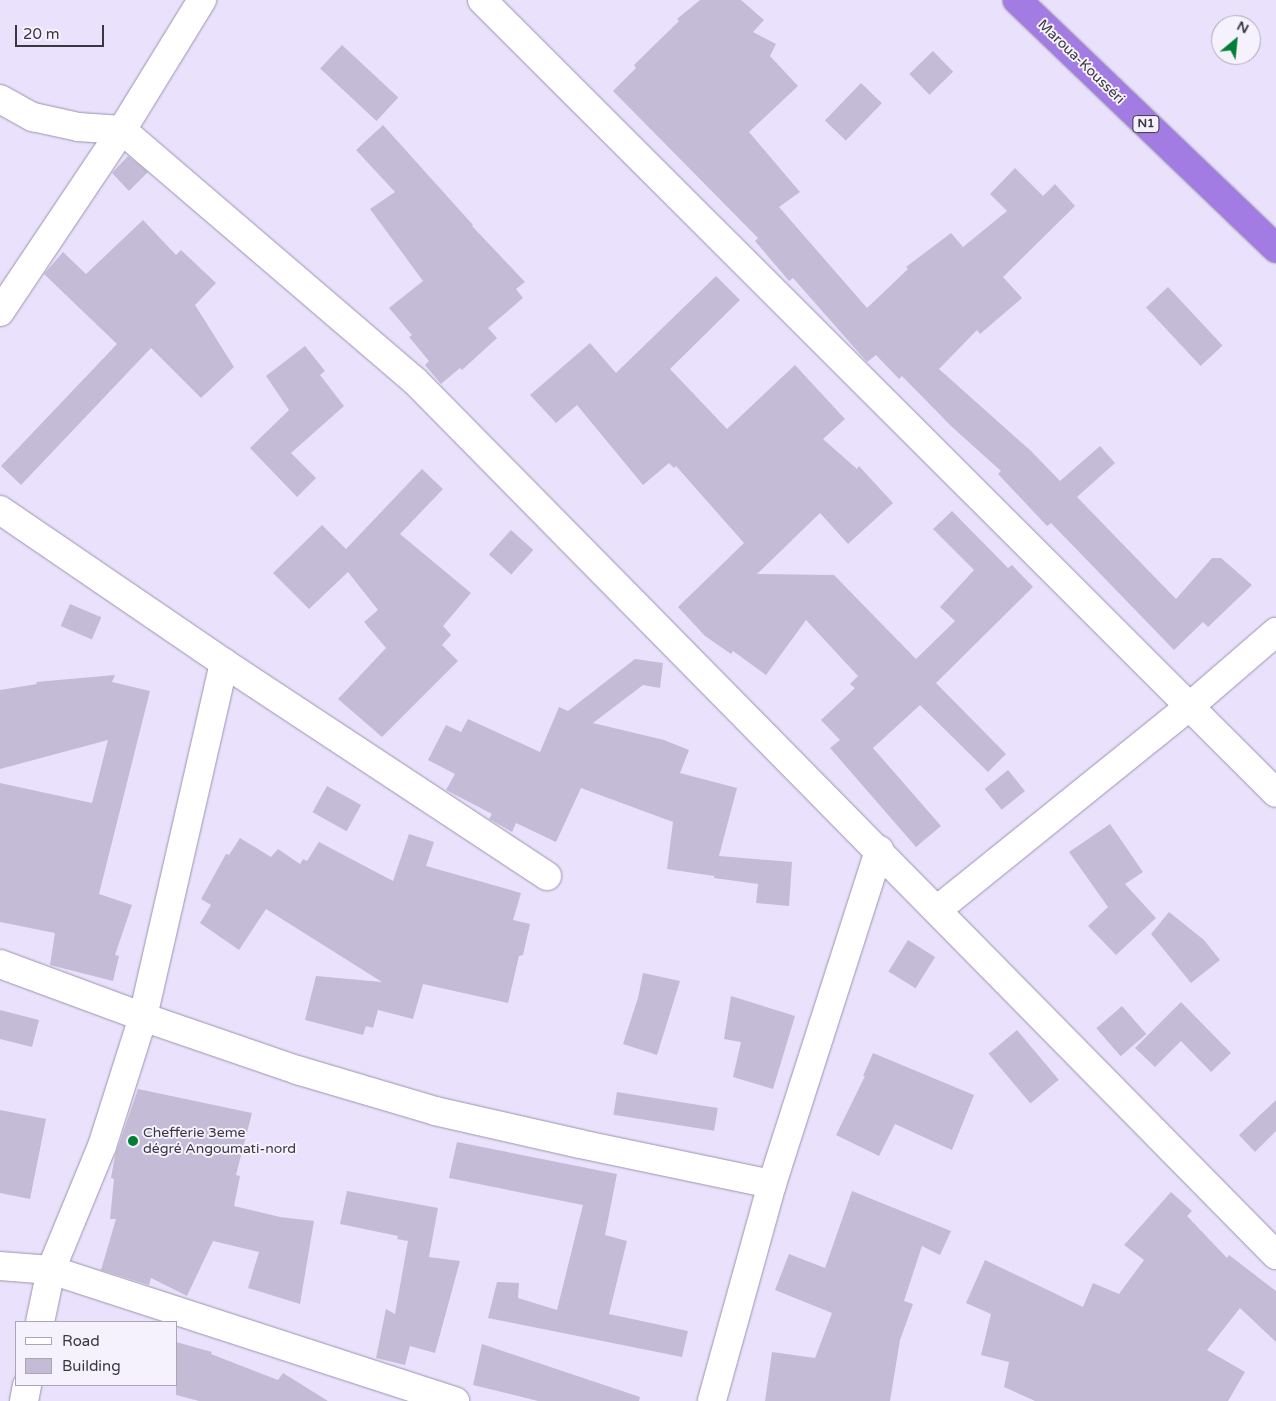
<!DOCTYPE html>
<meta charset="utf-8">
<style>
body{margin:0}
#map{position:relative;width:1276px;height:1401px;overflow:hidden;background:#eae2fd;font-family:"Varela Round",sans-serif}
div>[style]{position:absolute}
.building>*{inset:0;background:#c4bcd6;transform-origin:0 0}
.roads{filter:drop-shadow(0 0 1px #9b94ad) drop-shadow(0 0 1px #9b94ad)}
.minor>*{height:28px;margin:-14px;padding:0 14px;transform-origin:14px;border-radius:14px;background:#fff}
.highway>*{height:28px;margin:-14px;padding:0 14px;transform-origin:14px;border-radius:14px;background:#a27ce2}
.dots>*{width:14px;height:14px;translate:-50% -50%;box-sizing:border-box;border:2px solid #f5f2fd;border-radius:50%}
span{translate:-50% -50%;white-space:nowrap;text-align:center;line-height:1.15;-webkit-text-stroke:4px #f5f2fd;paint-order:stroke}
.shield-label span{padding:1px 4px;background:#f5f2fd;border:1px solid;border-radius:4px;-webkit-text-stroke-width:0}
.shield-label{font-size:12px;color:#3a3741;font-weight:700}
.street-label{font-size:14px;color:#3a3741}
.poi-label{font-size:14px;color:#3a3741}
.left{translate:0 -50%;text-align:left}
.legend{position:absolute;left:15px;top:1321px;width:162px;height:65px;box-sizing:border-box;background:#f5f2fd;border:1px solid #aaa7b2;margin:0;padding:6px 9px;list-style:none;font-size:15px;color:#3a3741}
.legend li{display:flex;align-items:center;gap:10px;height:25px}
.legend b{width:25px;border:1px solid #aaa7b2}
.north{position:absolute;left:1211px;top:15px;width:50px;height:50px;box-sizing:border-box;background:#f5f2fd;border:1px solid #aaa7b2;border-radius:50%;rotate:28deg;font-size:14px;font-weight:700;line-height:20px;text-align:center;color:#3a3741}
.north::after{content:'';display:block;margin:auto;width:18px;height:22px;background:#027e36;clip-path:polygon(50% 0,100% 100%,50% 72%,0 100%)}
.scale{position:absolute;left:15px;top:25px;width:89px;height:22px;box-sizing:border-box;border:2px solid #3a3741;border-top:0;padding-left:6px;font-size:15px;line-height:18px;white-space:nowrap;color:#3a3741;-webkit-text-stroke:4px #f5f2fd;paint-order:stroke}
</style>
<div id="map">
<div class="building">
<div style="clip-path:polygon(700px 0,741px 0,764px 20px,753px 32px,776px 44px,770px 56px,798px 86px,749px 132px,800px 192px,779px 207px,867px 308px,908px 269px,906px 267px,951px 233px,963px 247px,1007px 211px,990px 194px,1015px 168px,1043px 196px,1055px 184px,1075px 206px,1003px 277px,1022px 298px,980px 334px,977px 330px,939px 369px,1031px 451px,1060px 481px,1100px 446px,1115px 463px,1077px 497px,1176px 599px,1212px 558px,1221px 558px,1252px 585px,1208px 627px,1203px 622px,1174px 650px,1051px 523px,1047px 526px,998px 474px,1001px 471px,951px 426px,902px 376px,899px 379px,876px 355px,867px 362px,793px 278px,789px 281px,755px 241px,758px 238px,613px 91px,636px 68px,634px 65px,679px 21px,677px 19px)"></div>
<div style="left:342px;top:45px;width:77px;height:32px;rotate:43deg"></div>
<div style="left:933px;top:51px;width:29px;height:33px;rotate:46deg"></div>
<div style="left:861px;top:83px;width:29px;height:52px;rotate:44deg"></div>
<div style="clip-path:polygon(383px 125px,473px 225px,472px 226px,525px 282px,516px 289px,523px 298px,488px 328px,497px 338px,462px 370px,460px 368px,441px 384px,425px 365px,429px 361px,409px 337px,412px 335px,389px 308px,423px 281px,370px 209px,395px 192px,356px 150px)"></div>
<div style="clip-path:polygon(128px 156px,148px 172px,129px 191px,112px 173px)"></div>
<div style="clip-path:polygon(143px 220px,176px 255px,181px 250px,216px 283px,195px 305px,234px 367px,201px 398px,151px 348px,21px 485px,1px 466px,117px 344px,44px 274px,63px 252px,86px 274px)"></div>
<div style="clip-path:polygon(716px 276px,740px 300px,670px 369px,727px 429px,795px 365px,845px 419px,823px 439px,857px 469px,859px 466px,893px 503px,848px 544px,820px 513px,757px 574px,834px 575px,916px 659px,955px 621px,940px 607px,974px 570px,933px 529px,952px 511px,1008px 568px,1012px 565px,1033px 587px,936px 683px,1006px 754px,988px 772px,920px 705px,873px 748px,941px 826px,916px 847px,830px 748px,840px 740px,821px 720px,855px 688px,850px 684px,858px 676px,806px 620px,766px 675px,733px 651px,731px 654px,705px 636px,678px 607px,744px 543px,676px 466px,674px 468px,669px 463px,643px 485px,577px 405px,556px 423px,530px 395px,590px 343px,616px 373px)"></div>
<div style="left:1168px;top:287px;width:80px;height:30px;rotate:47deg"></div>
<div style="clip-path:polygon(305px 346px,325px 371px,320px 375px,344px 406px,291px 453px,316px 478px,297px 497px,250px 448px,289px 410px,266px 376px)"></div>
<div style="clip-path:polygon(422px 469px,443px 489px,400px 534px,471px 593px,443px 626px,451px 635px,442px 645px,458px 661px,382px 737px,338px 699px,386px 648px,364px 622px,378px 610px,348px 572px,309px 609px,273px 573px,322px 525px,346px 549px)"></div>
<div style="left:511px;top:530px;width:30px;height:33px;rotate:42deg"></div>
<div style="left:70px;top:604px;width:34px;height:24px;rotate:23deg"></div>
<div style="clip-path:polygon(635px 659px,663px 663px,660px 688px,643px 685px,593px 723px,664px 740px,689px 750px,680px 773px,737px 788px,719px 856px,792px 862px,789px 906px,756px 903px,758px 884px,714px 878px,715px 870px,714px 876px,667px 869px,673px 822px,581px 788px,556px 842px,516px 823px,512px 832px,489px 819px,492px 814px,446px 790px,455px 774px,428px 760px,446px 725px,461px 732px,468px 719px,540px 752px,559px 707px,568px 711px)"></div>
<div style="clip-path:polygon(115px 675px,112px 682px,150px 691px,99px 894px,132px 905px,115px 955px,119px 956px,113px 981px,50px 965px,55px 933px,0 922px,0 783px,92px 803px,108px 740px,0 769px,0 690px,37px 684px,36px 682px)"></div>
<div style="left:1008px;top:770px;width:27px;height:30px;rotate:51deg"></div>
<div style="left:327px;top:786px;width:39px;height:30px;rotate:29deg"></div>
<div style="clip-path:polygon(1110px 824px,1143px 872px,1125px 884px,1156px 918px,1116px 955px,1088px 926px,1108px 907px,1069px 852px)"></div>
<div style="clip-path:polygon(409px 834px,434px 842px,426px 866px,521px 893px,513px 920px,530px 924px,523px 955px,519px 956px,508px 1003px,423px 984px,413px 1019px,378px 1010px,373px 1028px,366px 1026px,363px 1035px,305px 1020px,316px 976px,382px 982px,266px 909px,239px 950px,200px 923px,211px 905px,201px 899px,226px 854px,229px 855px,240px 838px,271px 857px,278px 849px,300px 864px,303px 859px,307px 861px,319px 842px,393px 881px)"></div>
<div style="clip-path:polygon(1169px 912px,1204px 940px,1220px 960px,1191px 983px,1151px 934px)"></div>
<div style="left:908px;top:940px;width:32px;height:37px;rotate:32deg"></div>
<div style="clip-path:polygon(643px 973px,680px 981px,657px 1055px,623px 1044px,638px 998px)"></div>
<div style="clip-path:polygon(731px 996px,795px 1016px,773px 1089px,733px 1077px,741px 1042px,724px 1039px)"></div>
<div style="clip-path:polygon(1181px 1002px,1231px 1053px,1211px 1072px,1181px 1041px,1155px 1067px,1135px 1048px)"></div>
<div style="left:1122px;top:1006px;width:37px;height:34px;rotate:49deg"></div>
<div style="clip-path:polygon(0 1010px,39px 1020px,32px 1047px,0 1039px)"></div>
<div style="left:1017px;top:1030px;width:65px;height:37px;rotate:50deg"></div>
<div style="clip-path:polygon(873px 1053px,974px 1095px,952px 1150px,895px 1124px,879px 1156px,836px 1135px,865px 1076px,863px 1076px)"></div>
<div style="clip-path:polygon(138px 1089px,252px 1113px,236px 1175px,240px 1176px,234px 1206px,280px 1217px,314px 1221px,300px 1304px,248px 1288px,259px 1252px,213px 1241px,187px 1296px,151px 1278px,149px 1285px,101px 1270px,116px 1219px,110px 1219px,114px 1179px,111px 1178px,115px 1156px)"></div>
<div style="left:617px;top:1092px;width:102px;height:23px;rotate:9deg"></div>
<div style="clip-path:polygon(1276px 1100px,1276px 1131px,1255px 1152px,1239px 1135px)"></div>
<div style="clip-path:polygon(0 1110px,46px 1119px,30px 1199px,0 1193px)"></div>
<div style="clip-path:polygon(457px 1142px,617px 1174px,605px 1235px,627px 1241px,609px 1314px,688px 1331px,682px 1357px,488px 1318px,497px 1282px,519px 1283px,518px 1298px,557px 1310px,583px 1205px,449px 1178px)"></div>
<div style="clip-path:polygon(347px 1191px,438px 1208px,429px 1257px,460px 1261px,435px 1353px,410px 1346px,405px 1365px,376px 1358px,386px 1309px,395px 1314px,408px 1241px,397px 1239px,398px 1236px,340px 1224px)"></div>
<div style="clip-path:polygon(852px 1191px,951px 1231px,940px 1255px,922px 1246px,904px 1301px,913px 1304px,900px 1340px,890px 1401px,765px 1401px,772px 1352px,815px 1358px,832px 1313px,775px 1290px,789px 1254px,825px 1268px)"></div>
<div style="clip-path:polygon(1171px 1192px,1192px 1211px,1187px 1216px,1227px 1258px,1229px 1255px,1276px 1291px,1276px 1342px,1240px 1308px,1207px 1350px,1245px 1372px,1228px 1401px,1035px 1401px,1004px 1387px,1009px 1362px,981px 1355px,991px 1314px,966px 1303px,985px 1260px,1083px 1307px,1093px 1283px,1119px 1294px,1144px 1260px,1124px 1245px)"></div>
<div style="clip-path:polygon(176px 1342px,212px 1352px,211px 1354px,278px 1380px,283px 1373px,328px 1401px,199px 1401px,176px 1395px)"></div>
<div style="clip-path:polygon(482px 1344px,640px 1397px,639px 1401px,538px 1401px,473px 1385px)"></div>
</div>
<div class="roads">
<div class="minor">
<div style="left:482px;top:0;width:1122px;rotate:44.96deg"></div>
<div style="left:0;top:99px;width:38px;rotate:29deg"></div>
<div style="left:33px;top:117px;width:46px;rotate:12.5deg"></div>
<div style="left:78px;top:127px;width:44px;rotate:3.9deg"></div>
<div style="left:122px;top:130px;width:386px;rotate:40.6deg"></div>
<div style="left:415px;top:381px;width:1227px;rotate:45.43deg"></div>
<div style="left:0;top:312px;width:219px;rotate:-56.2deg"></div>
<div style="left:122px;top:130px;width:153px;rotate:-58.4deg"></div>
<div style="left:0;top:510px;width:271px;rotate:34.3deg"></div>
<div style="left:224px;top:663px;width:363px;rotate:102.9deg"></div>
<div style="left:143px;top:1017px;width:135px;rotate:107.6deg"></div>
<div style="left:102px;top:1146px;width:134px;rotate:112.4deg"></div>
<div style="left:51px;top:1270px;width:53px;rotate:101.9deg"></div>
<div style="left:224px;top:663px;width:387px;rotate:33.4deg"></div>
<div style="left:937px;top:910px;width:324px;rotate:-38.9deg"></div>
<div style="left:1189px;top:707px;width:115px;rotate:-40.8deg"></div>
<div style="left:0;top:964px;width:153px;rotate:20.3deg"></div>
<div style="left:143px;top:1017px;width:163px;rotate:19deg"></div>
<div style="left:297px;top:1070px;width:144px;rotate:16.5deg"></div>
<div style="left:435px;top:1111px;width:149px;rotate:12.8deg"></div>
<div style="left:580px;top:1144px;width:196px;rotate:11.8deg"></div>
<div style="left:772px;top:1184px;width:225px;rotate:105.5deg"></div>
<div style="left:772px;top:1184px;width:351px;rotate:-72.2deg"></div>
<div style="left:0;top:1266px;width:51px;rotate:4.5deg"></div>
<div style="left:51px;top:1270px;width:425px;rotate:18deg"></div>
<div style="left:24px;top:1401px;width:16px;rotate:-79deg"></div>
</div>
<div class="highway">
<div style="left:1017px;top:0;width:359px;rotate:43.8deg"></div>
</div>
</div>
<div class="dots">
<div style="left:133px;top:1141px;background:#027e36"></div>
</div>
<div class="shield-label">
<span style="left:1146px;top:124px">N1</span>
</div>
<div class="street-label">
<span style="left:1081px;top:62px;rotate:44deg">Maroua-Kousséri</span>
</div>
<div class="poi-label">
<span class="left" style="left:143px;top:1141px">Chefferie 3eme<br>dégré Angoumati-nord</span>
</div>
<ul class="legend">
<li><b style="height:6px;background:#fff"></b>Road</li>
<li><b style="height:14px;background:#c4bcd6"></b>Building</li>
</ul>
<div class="north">N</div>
<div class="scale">20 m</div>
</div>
